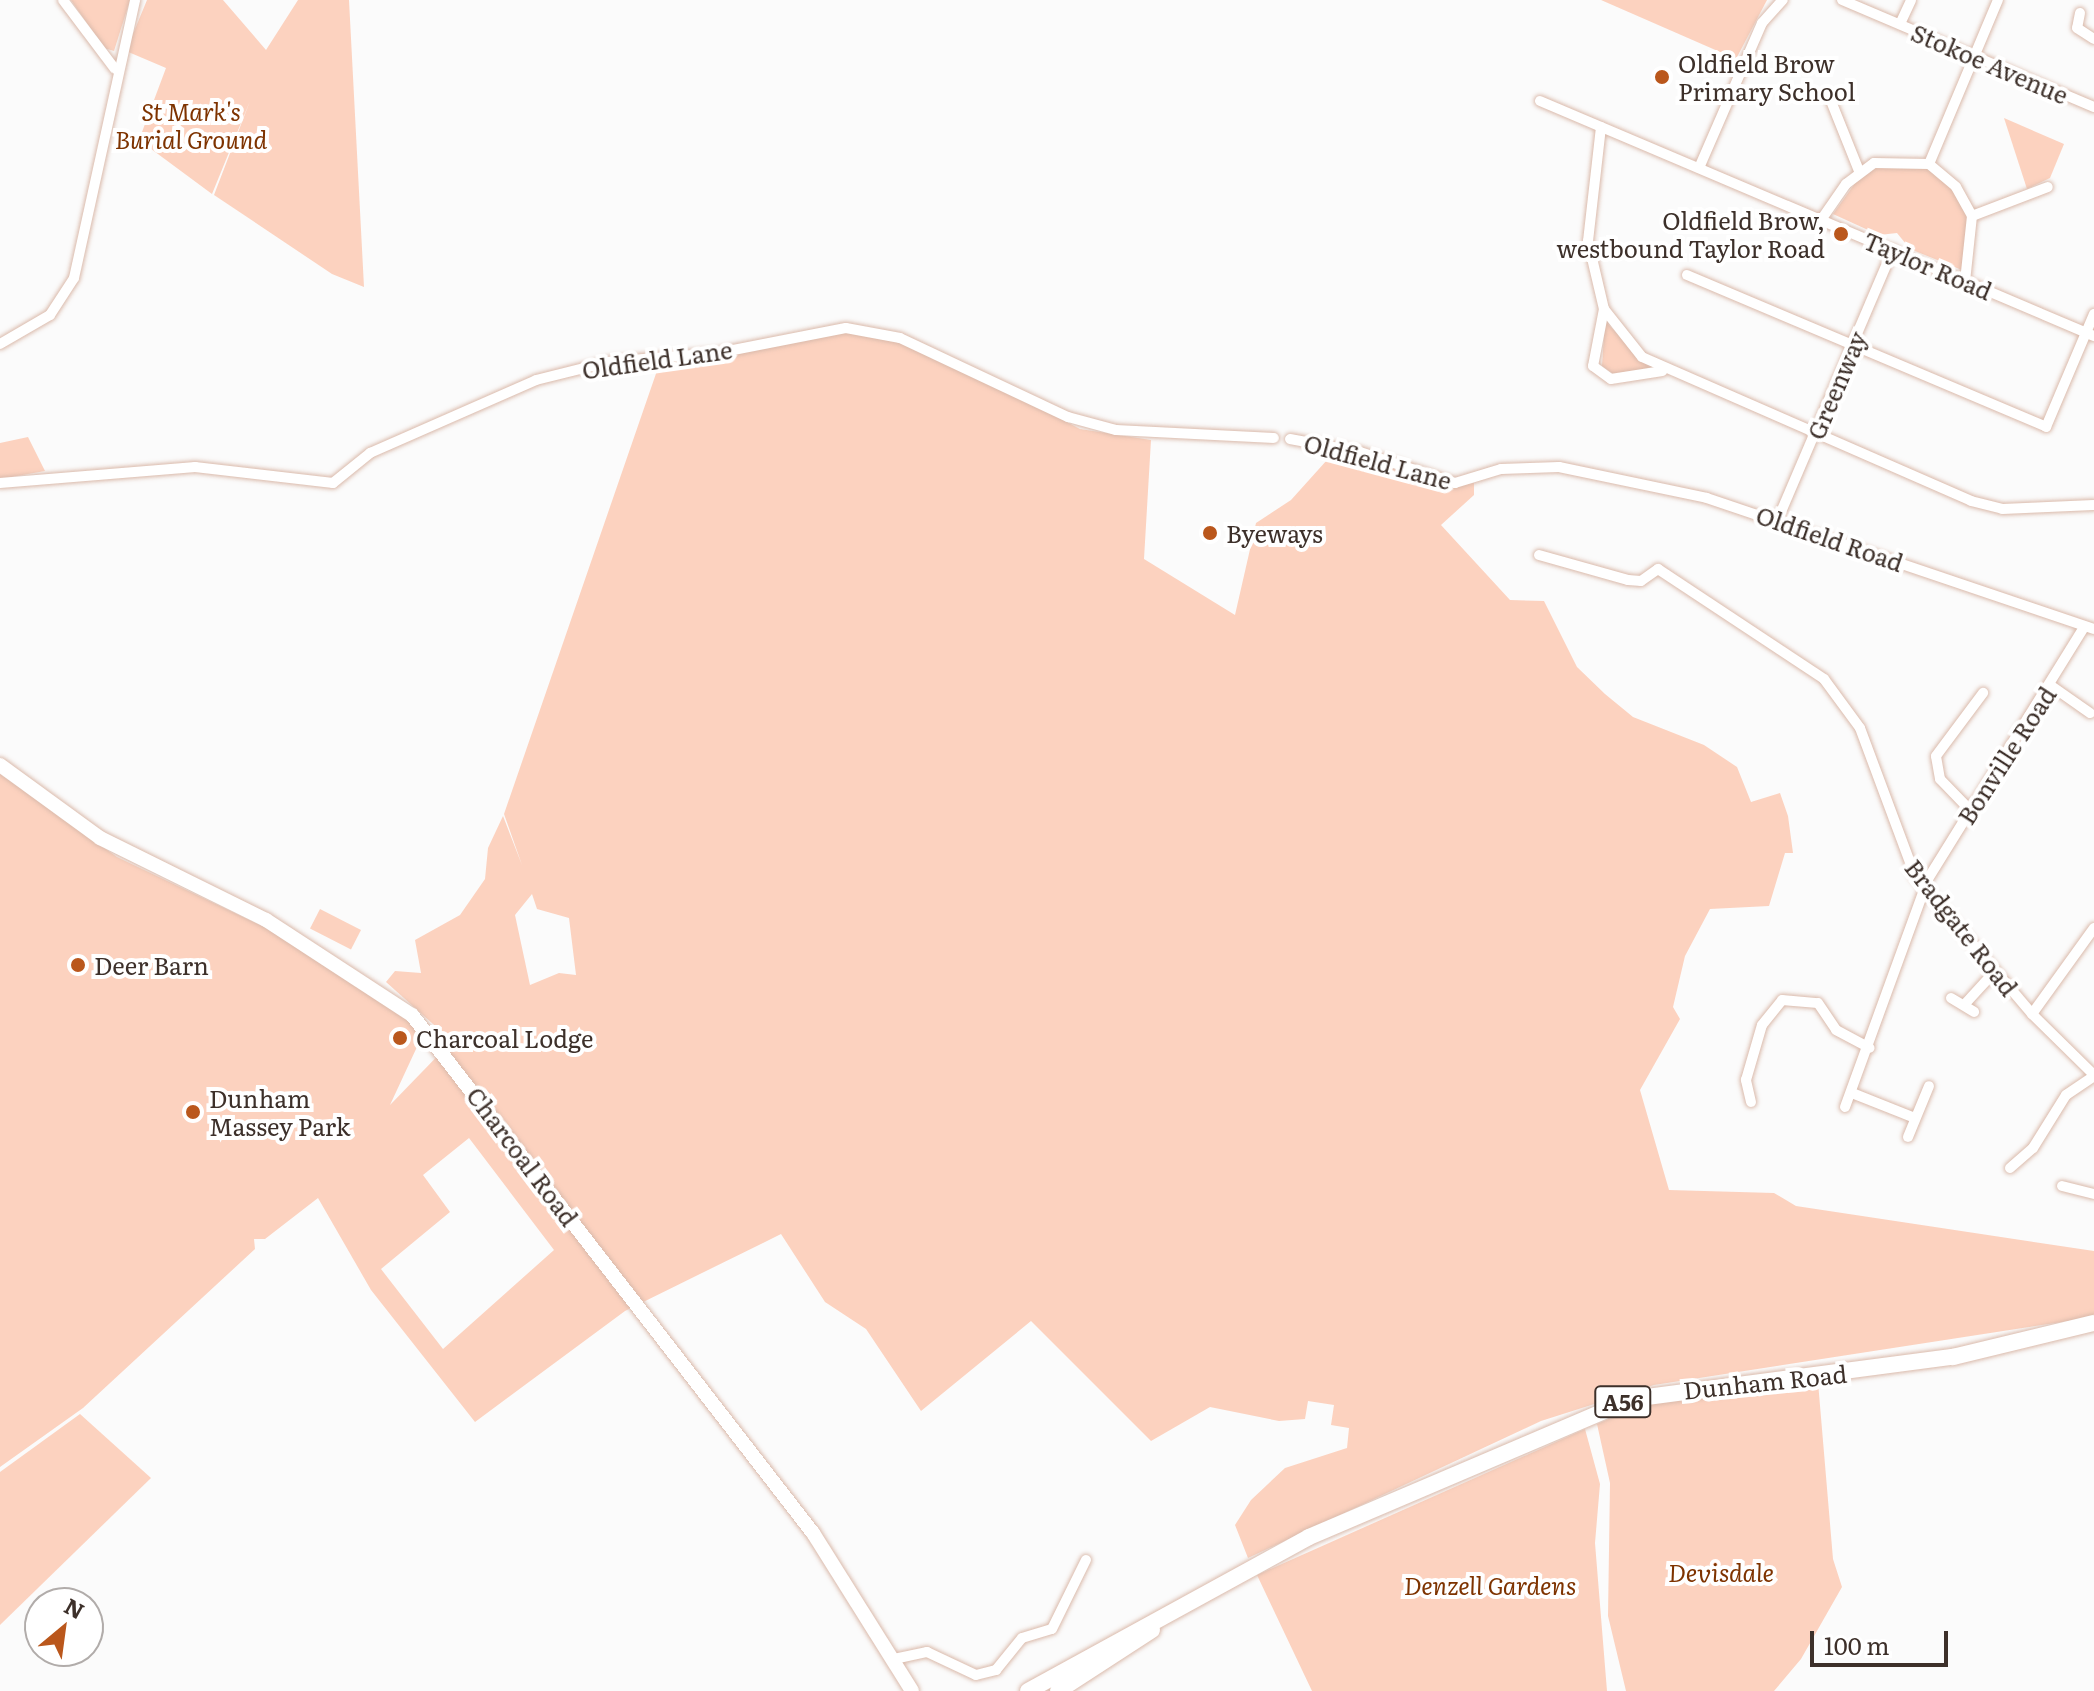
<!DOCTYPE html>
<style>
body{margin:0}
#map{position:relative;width:2094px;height:1691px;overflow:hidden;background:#fbfbfb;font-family:Literata,serif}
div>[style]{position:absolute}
.green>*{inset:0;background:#fcd2bf;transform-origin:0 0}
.roads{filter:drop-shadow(0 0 2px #dabaab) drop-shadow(0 0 2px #dabaab)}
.minor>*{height:10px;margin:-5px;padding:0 5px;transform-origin:5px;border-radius:5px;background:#fff}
.secondary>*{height:14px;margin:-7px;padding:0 7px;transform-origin:7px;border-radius:7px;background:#fff}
.trunk>*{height:16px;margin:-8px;padding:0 8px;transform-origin:8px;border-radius:8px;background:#fff}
.dots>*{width:22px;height:22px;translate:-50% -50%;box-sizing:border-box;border:4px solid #fff;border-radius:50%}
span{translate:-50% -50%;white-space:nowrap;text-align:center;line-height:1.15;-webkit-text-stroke:8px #fff;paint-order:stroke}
.shield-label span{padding:2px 6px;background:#fff;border:2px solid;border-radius:6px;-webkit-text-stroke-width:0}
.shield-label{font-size:22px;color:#3d302a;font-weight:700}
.poi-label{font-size:24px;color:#3d302a}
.left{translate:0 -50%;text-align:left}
.right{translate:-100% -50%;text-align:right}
.street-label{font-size:24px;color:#3d302a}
.park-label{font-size:24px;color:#7e3300;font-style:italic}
.north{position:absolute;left:24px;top:1587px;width:80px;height:80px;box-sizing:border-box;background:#fff;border:2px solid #b1acaa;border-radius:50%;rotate:29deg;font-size:22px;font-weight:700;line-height:32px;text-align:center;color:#3d302a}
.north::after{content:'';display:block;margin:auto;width:28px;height:36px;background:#ba571c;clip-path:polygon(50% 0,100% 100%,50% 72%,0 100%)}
.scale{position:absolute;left:1810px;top:1631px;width:138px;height:36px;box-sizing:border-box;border:4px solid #3d302a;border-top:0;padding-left:10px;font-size:24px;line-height:28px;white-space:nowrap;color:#3d302a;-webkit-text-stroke:6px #fff;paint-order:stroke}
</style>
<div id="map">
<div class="green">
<div style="clip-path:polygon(71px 0,130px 0,114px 51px,104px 48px)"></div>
<div style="clip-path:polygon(147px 0,223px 0,266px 50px,298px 0,349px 0,364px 287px,332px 274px,214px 195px,250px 101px,212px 194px,139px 140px,166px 68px,126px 51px)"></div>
<div style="clip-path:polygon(1601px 0,1767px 0,1736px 59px)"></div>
<div style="clip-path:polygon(2004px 118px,2064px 144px,2050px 178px,2027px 189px)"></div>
<div style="clip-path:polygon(1911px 161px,1944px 176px,1970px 216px,1962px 270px,1910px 249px,1897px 233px,1879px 235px,1833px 214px,1866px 168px)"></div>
<div style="clip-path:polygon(1605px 321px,1648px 366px,1649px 370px,1615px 375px,1602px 366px)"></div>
<div style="clip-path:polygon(evenodd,844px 331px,901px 343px,971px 372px,1080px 429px,1151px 440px,1144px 559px,1235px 615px,1256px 523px,1291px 500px,1336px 450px,1445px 486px,1474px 483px,1474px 495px,1441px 525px,1510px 600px,1544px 601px,1577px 667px,1605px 694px,1633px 717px,1704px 745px,1737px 767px,1751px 802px,1780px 793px,1788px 816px,1793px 853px,1785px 853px,1769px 906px,1710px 909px,1685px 956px,1673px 1007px,1680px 1019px,1640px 1090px,1669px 1190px,1774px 1193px,1796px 1206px,2094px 1251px,2094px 1317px,1654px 1385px,1541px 1421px,1248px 1558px,1235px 1525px,1251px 1500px,1285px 1468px,1347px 1448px,1349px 1428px,1331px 1425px,1334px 1405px,1308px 1401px,1305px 1419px,1279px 1421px,1210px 1407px,1151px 1441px,1031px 1321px,921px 1411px,866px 1329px,825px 1302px,781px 1234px,625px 1311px,475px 1422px,371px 1290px,318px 1198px,265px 1239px,254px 1239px,255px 1249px,83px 1408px,0 1467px,0 774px,117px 857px,264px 927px,390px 1005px,423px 1034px,390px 1105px,452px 1041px,386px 982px,395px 971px,421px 973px,415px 940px,460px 915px,485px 879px,488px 848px,503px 816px,522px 865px,504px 814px,660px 362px,844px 331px,532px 894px,537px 909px,569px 918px,576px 975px,559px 973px,530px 985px,515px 915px,532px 894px,844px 331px,469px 1138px,554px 1250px,443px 1349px,381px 1269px,450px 1212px,423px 1175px,469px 1138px)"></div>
<div style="clip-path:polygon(28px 437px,45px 471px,0 479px,0 443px)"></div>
<div style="left:320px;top:909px;width:46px;height:22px;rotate:27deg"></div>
<div style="clip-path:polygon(1818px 1382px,1833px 1559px,1842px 1587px,1801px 1659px,1774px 1691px,1626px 1691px,1608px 1616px,1610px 1483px,1597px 1424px,1656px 1399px)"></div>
<div style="clip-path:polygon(80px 1414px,151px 1478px,0 1625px,0 1472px)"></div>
<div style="clip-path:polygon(1585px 1429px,1600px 1484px,1595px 1543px,1607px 1691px,1312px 1691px,1257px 1575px)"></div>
</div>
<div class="roads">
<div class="minor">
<div style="left:63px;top:0;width:86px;rotate:53deg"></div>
<div style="left:1842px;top:0;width:274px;rotate:23deg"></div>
<div style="left:2080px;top:13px;width:15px;rotate:101deg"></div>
<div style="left:2077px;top:28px;width:20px;rotate:33deg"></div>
<div style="left:1900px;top:24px;width:26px;rotate:-65deg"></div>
<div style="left:1829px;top:96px;width:81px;rotate:68.2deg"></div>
<div style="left:1540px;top:101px;width:602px;rotate:22.99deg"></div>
<div style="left:1601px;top:127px;width:115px;rotate:96.5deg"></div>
<div style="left:1588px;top:241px;width:70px;rotate:76.8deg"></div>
<div style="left:1604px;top:309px;width:61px;rotate:51.6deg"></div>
<div style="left:1642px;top:357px;width:359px;rotate:23.6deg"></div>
<div style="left:1971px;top:501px;width:32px;rotate:14deg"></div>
<div style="left:2002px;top:509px;width:92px;rotate:-2.5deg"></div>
<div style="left:1929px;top:164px;width:178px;rotate:-67.2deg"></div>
<div style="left:1699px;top:168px;width:158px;rotate:-66.5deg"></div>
<div style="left:1762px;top:23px;width:31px;rotate:-48deg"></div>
<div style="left:1972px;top:216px;width:81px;rotate:-20.9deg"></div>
<div style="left:1821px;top:220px;width:44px;rotate:-55.2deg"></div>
<div style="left:1846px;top:184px;width:35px;rotate:-37deg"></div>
<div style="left:1874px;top:163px;width:55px;rotate:1deg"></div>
<div style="left:1929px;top:164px;width:35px;rotate:40deg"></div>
<div style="left:1956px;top:187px;width:33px;rotate:61deg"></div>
<div style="left:1972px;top:216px;width:65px;rotate:96.1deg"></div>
<div style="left:1687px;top:275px;width:390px;rotate:22.9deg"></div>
<div style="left:2046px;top:427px;width:123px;rotate:-67deg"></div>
<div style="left:1604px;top:309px;width:58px;rotate:100.9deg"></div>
<div style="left:1593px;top:366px;width:22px;rotate:36deg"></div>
<div style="left:1611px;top:379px;width:52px;rotate:-8.9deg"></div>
<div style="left:0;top:344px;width:58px;rotate:-30.1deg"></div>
<div style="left:50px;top:315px;width:44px;rotate:-57deg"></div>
<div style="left:74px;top:278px;width:285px;rotate:-77.6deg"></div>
<div style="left:1290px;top:439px;width:71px;rotate:10.5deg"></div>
<div style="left:1360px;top:452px;width:100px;rotate:18.1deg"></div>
<div style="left:1455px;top:483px;width:48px;rotate:-16.9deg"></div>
<div style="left:1501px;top:469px;width:58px;rotate:-2deg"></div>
<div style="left:1559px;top:467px;width:151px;rotate:11.8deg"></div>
<div style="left:1707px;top:498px;width:409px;rotate:18.7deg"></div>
<div style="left:0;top:483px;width:196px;rotate:-4.7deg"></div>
<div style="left:195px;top:467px;width:139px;rotate:6.6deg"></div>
<div style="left:333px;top:483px;width:48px;rotate:-39deg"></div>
<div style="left:370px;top:453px;width:181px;rotate:-23.7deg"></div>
<div style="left:536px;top:380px;width:74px;rotate:-14deg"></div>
<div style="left:608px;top:362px;width:110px;rotate:-4.7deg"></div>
<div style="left:718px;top:353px;width:130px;rotate:-11.1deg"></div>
<div style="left:846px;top:328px;width:55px;rotate:10.5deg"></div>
<div style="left:900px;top:338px;width:186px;rotate:25.2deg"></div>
<div style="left:1068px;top:417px;width:50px;rotate:15.2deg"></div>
<div style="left:1116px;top:430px;width:158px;rotate:2.9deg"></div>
<div style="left:1778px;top:519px;width:293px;rotate:-66.9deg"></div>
<div style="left:1539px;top:555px;width:92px;rotate:15.7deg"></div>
<div style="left:1628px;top:580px;width:13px;rotate:4deg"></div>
<div style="left:1641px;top:581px;width:21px;rotate:-35deg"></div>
<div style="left:1658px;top:569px;width:199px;rotate:33.5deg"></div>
<div style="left:1824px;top:679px;width:61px;rotate:53.7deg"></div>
<div style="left:1860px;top:728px;width:158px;rotate:69.6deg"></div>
<div style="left:1915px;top:876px;width:181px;rotate:49.7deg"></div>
<div style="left:2032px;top:1014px;width:87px;rotate:44.5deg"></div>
<div style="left:2050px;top:685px;width:49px;rotate:35deg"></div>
<div style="left:1970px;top:810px;width:43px;rotate:-134.1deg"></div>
<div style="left:1940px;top:779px;width:23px;rotate:-100deg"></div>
<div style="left:1936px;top:756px;width:79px;rotate:-53.3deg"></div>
<div style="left:1926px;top:882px;width:300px;rotate:-58.2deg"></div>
<div style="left:1951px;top:998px;width:27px;rotate:31deg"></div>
<div style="left:1964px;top:1005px;width:46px;rotate:-47.6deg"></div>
<div style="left:2032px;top:1014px;width:106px;rotate:-54.2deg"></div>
<div style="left:1852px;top:1093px;width:68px;rotate:21.6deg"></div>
<div style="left:1751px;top:1102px;width:23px;rotate:-103deg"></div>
<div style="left:1746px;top:1080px;width:57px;rotate:-73.8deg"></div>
<div style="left:1762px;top:1025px;width:32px;rotate:-51deg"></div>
<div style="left:1782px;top:1000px;width:36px;rotate:5deg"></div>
<div style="left:1818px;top:1003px;width:32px;rotate:56deg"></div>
<div style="left:1836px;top:1030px;width:38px;rotate:28deg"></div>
<div style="left:1845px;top:1107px;width:236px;rotate:-70deg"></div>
<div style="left:1908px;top:1137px;width:55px;rotate:-67.6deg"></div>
<div style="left:2010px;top:1168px;width:30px;rotate:-41deg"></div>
<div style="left:2033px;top:1148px;width:62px;rotate:-58.1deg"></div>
<div style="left:2066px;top:1095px;width:34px;rotate:-34deg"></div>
<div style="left:2062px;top:1186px;width:33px;rotate:14deg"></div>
<div style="left:894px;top:1659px;width:34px;rotate:-12deg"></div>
<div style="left:927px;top:1652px;width:54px;rotate:25.1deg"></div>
<div style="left:976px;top:1675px;width:21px;rotate:-14deg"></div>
<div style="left:996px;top:1670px;width:41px;rotate:-50.9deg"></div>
<div style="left:1022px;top:1638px;width:31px;rotate:-17deg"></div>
<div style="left:1052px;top:1629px;width:77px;rotate:-63.8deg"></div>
</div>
<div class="secondary">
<div style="left:0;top:765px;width:124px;rotate:36.1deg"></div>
<div style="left:100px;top:838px;width:185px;rotate:26.3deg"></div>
<div style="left:266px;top:920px;width:174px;rotate:33.1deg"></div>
<div style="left:412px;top:1015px;width:655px;rotate:52.26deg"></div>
<div style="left:813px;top:1533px;width:186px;rotate:57.9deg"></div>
</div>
<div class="trunk">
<div style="left:1028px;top:1691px;width:320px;rotate:-28.7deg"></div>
<div style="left:1309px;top:1537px;width:351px;rotate:-23.1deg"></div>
<div style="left:1632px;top:1399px;width:324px;rotate:-7.5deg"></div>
<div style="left:1953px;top:1357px;width:145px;rotate:-13.6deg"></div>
<div style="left:1058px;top:1691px;width:112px;rotate:-33deg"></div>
</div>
</div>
<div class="dots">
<div style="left:1662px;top:77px;background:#ba571c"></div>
<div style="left:1841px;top:234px;background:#ba571c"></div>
<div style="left:1210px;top:533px;background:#ba571c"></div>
<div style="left:78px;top:965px;background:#ba571c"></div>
<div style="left:400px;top:1038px;background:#ba571c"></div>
<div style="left:193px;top:1112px;background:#ba571c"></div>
</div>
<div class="shield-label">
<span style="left:1623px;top:1402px">A56</span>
</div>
<div class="poi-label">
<span class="left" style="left:1678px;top:77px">Oldfield Brow<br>Primary School</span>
<span class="right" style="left:1825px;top:234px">Oldfield Brow,<br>westbound Taylor Road</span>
<span class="left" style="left:1226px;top:533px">Byeways</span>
<span class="left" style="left:94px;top:965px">Deer Barn</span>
<span class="left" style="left:416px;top:1038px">Charcoal Lodge</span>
<span class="left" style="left:209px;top:1112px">Dunham<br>Massey Park</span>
</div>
<div class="street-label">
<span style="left:1990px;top:63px;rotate:23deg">Stokoe Avenue</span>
<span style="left:1928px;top:265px;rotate:23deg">Taylor Road</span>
<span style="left:657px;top:359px;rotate:-8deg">Oldfield Lane</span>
<span style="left:1836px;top:385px;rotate:-67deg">Greenway</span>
<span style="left:1378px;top:461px;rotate:15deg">Oldfield Lane</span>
<span style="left:1830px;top:538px;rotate:19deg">Oldfield Road</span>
<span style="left:2006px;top:755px;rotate:-57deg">Bonville Road</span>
<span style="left:1962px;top:927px;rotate:52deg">Bradgate Road</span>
<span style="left:523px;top:1156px;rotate:53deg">Charcoal Road</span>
<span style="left:1765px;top:1381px;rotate:-6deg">Dunham Road</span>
</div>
<div class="park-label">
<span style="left:191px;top:125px">St Mark's<br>Burial Ground</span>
<span style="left:1721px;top:1572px">Devisdale</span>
<span style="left:1490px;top:1585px">Denzell Gardens</span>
</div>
<div class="north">N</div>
<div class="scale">100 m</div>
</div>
